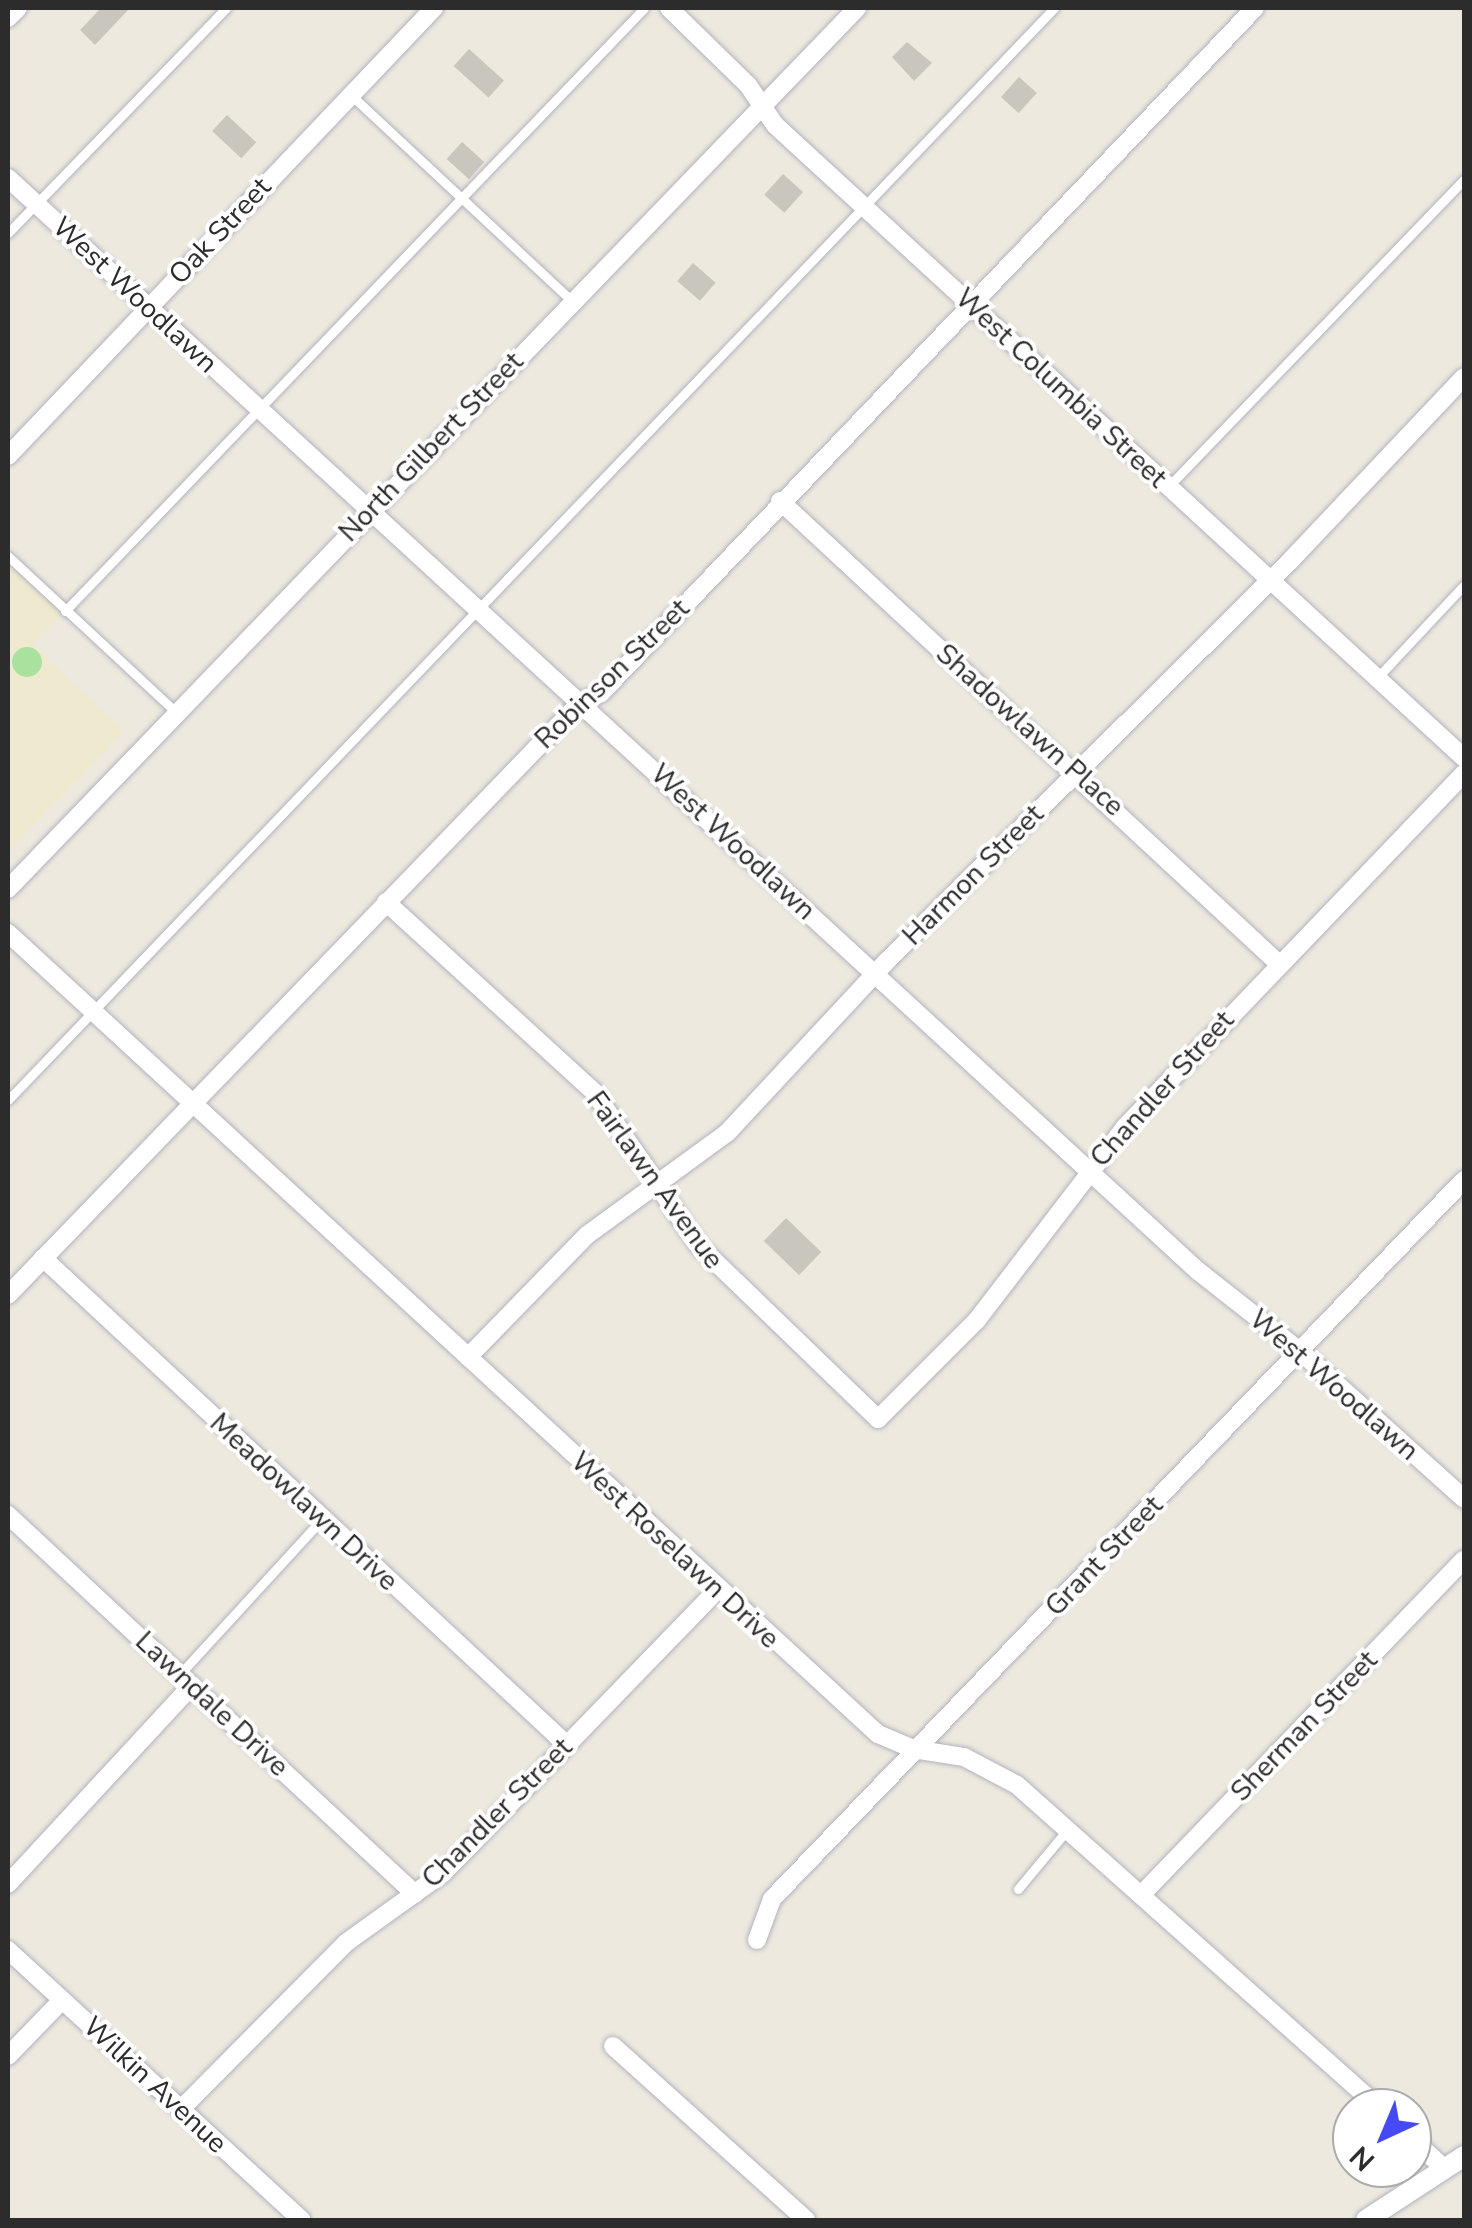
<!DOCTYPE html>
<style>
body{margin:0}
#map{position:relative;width:1472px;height:2228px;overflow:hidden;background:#ede9df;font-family:"Nunito Sans",sans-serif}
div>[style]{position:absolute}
.education>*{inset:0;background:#eee9cf}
.green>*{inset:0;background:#aae19e}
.round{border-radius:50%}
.building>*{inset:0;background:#c9c7bd;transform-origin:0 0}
.roads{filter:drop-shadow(0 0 2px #b2b3bf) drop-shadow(0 0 2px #b2b3bf)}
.service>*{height:9px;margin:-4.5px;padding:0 4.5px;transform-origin:4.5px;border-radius:4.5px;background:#fff}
.minor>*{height:18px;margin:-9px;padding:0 9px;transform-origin:9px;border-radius:9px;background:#fff}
.tertiary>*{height:20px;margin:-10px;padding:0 10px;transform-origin:10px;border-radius:10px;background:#fff}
span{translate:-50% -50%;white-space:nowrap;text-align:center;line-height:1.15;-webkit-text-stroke:8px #fff;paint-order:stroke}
.street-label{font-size:28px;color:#2c2c2c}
.frame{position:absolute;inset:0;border:10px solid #2c2c2c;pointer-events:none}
.north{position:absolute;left:1332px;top:2088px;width:100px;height:100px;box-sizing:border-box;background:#fff;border:2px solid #ababab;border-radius:50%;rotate:224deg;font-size:28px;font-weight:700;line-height:40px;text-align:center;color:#2c2c2c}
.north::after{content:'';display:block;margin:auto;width:35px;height:45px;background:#464af4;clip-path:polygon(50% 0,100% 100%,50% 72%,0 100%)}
</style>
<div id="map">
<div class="education">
<div style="clip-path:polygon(8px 556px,65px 611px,33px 645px,124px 731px,8px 852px)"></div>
</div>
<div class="green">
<div class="round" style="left:12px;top:647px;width:30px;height:30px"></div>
</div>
<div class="building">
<div style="clip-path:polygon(101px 8px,130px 8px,95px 45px,80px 30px)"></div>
<div style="clip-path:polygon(907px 42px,932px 63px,914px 81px,892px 57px)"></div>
<div style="left:469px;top:49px;width:47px;height:23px;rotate:42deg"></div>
<div style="left:1019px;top:77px;width:24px;height:27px;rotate:42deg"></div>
<div style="left:227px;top:115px;width:40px;height:22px;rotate:43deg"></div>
<div style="left:462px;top:142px;width:30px;height:23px;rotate:42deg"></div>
<div style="left:783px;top:174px;width:27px;height:28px;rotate:42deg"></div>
<div style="left:693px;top:263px;width:30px;height:24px;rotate:41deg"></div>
<div style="left:786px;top:1218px;width:49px;height:32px;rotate:44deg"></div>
</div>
<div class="roads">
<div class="service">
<div style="left:351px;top:95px;width:302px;rotate:43deg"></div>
<div style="left:8px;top:233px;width:313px;rotate:-45.9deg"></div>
<div style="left:1168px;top:487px;width:427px;rotate:-46.1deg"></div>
<div style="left:8px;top:556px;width:229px;rotate:42.9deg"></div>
<div style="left:65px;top:611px;width:836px;rotate:-46.16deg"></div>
<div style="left:1377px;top:678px;width:127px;rotate:-46.9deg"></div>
<div style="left:8px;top:1100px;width:1512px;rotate:-46.23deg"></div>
<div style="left:180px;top:1674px;width:210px;rotate:-47.5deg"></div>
<div style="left:1018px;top:1889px;width:77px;rotate:-50.3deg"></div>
</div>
<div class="minor">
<div style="left:669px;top:8px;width:110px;rotate:44.3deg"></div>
<div style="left:748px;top:85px;width:48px;rotate:56deg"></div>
<div style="left:775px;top:125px;width:936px;rotate:42.57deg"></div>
<div style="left:8px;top:18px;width:14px;rotate:-45deg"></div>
<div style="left:8px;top:178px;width:1616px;rotate:42.57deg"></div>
<div style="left:1198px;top:1271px;width:131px;rotate:38.2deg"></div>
<div style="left:1301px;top:1352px;width:219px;rotate:42deg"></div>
<div style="left:8px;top:456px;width:618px;rotate:-46.44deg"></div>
<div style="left:780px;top:501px;width:678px;rotate:42.85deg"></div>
<div style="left:8px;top:889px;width:1224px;rotate:-46.06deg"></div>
<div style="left:386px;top:902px;width:282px;rotate:42.4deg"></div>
<div style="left:594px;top:1092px;width:186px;rotate:55.7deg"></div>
<div style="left:699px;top:1246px;width:249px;rotate:44deg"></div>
<div style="left:878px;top:1419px;width:140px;rotate:-45deg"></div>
<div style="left:977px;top:1320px;width:243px;rotate:-52.5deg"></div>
<div style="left:1125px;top:1127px;width:490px;rotate:-46.2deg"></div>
<div style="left:8px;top:933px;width:1183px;rotate:42.64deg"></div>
<div style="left:878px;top:1734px;width:38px;rotate:23deg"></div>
<div style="left:913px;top:1749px;width:52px;rotate:8.9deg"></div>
<div style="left:964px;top:1757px;width:60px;rotate:27.8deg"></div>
<div style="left:1017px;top:1785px;width:485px;rotate:41.7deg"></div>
<div style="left:43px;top:1258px;width:714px;rotate:42.9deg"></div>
<div style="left:8px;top:1295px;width:825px;rotate:-45.98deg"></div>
<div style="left:581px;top:702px;width:22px;rotate:-24deg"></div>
<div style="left:601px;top:693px;width:947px;rotate:-46.33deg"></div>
<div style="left:468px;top:1357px;width:170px;rotate:-45.7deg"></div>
<div style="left:587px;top:1235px;width:173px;rotate:-36.1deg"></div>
<div style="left:727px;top:1133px;width:236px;rotate:-47.1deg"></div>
<div style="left:888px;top:960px;width:566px;rotate:-44.79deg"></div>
<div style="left:1290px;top:561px;width:253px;rotate:-46.6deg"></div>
<div style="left:8px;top:1515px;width:556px;rotate:42.96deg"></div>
<div style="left:8px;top:1884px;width:271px;rotate:-47.2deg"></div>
<div style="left:1144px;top:1892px;width:461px;rotate:-46.1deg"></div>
<div style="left:757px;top:1940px;width:44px;rotate:-69.9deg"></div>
<div style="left:772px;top:1899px;width:998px;rotate:-46.1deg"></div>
<div style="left:8px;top:1950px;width:399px;rotate:42.6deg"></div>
<div style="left:613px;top:2046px;width:260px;rotate:42deg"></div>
<div style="left:8px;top:2056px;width:78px;rotate:-46deg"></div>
<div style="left:181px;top:2109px;width:235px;rotate:-45.2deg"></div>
<div style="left:347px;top:1942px;width:118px;rotate:-35.7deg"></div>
<div style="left:443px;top:1873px;width:394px;rotate:-45.9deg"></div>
<div style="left:1412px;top:2139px;width:45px;rotate:42.3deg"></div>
</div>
<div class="tertiary">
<div style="left:1366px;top:2220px;width:117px;rotate:-33.1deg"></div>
</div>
</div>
<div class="street-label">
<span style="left:220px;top:231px;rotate:-47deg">Oak Street</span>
<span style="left:135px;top:295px;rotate:43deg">West Woodlawn</span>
<span style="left:1061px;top:388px;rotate:43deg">West Columbia Street</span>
<span style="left:431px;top:447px;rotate:-46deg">North Gilbert Street</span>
<span style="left:612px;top:674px;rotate:-44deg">Robinson Street</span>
<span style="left:1030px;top:730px;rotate:42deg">Shadowlawn Place</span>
<span style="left:733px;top:842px;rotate:43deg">West Woodlawn</span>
<span style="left:973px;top:875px;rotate:-45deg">Harmon Street</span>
<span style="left:1162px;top:1089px;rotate:-48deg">Chandler Street</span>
<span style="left:655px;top:1180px;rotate:54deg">Fairlawn Avenue</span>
<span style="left:1334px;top:1385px;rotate:41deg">West Woodlawn</span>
<span style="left:304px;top:1502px;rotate:43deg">Meadowlawn Drive</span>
<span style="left:675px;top:1550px;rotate:43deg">West Roselawn Drive</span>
<span style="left:1104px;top:1556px;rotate:-46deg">Grant Street</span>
<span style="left:212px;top:1704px;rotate:43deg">Lawndale Drive</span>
<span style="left:1304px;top:1726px;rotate:-46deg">Sherman Street</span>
<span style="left:497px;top:1813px;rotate:-45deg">Chandler Street</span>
<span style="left:155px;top:2085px;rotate:43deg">Wilkin Avenue</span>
</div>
<div class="frame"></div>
<div class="north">N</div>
</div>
